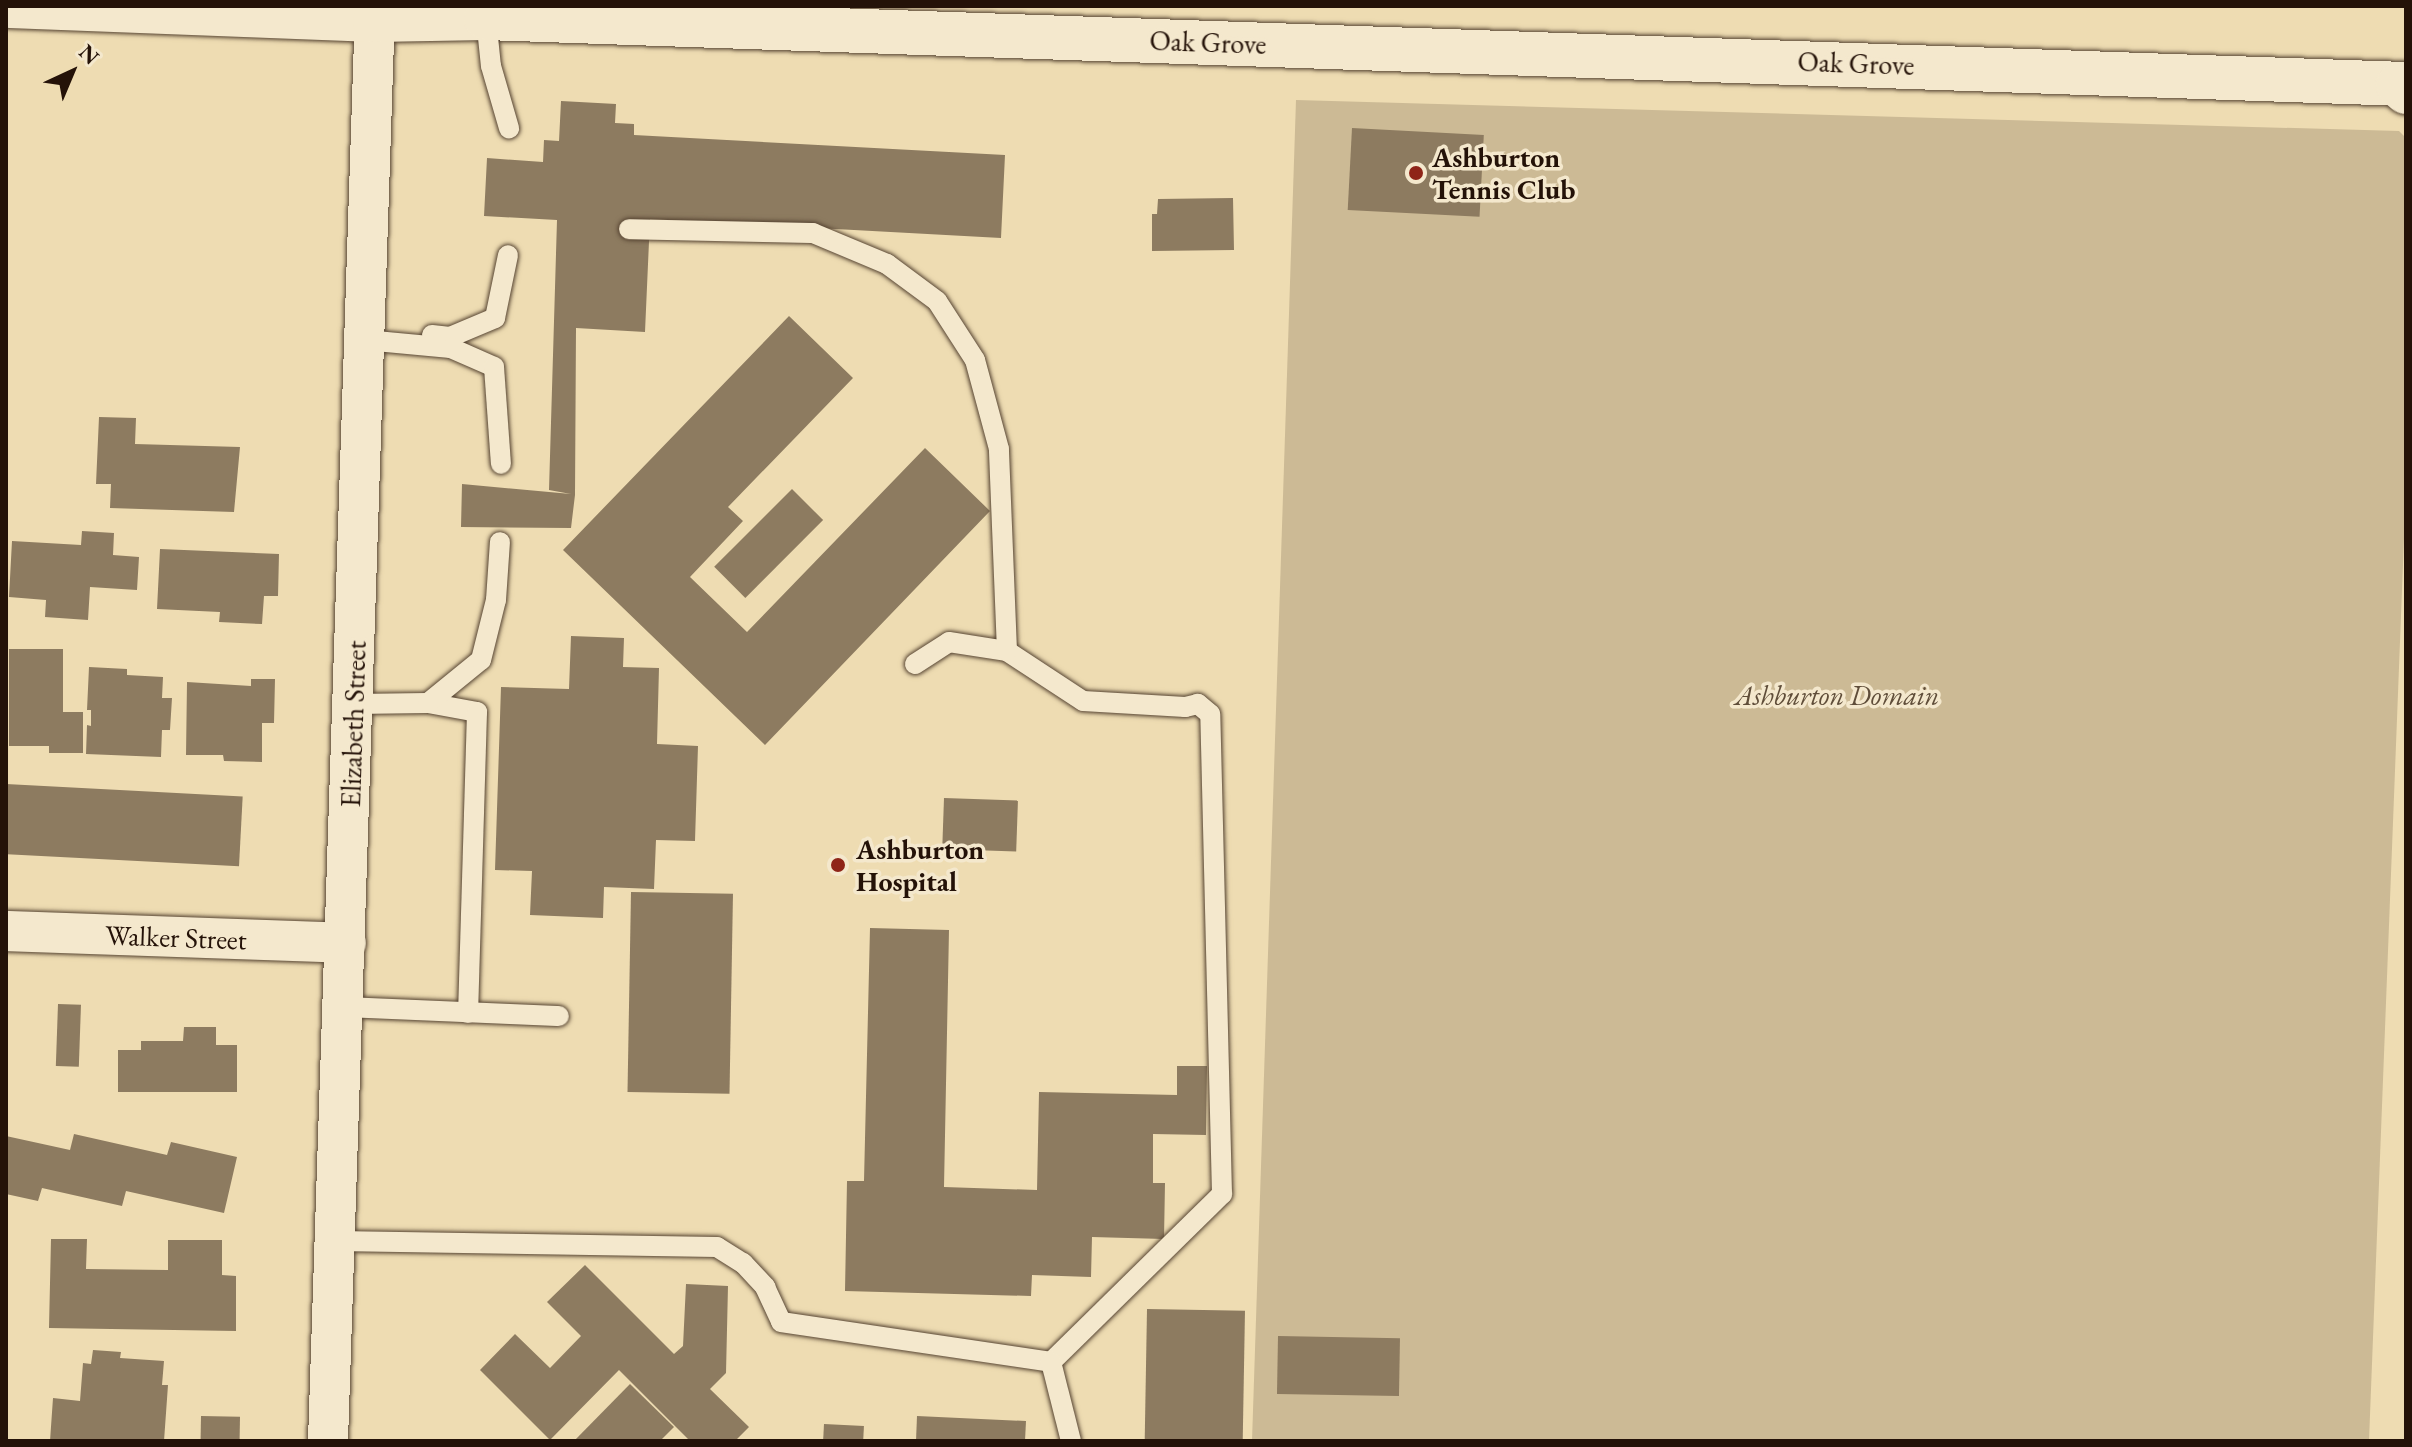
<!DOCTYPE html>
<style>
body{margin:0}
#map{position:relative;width:2412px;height:1447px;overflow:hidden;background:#eedcb2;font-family:"EB Garamond",serif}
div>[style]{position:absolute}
.green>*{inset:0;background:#ccba95}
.building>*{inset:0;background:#8d7b60;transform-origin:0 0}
.roads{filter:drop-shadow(0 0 2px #564432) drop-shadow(0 0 2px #564432)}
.service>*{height:20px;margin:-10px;padding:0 10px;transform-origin:10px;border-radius:10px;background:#f4e8cd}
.minor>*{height:40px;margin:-20px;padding:0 20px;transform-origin:20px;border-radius:20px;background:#f4e8cd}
.tertiary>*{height:44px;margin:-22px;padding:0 22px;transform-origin:22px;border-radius:22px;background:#f4e8cd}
.secondary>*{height:44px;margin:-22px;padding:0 22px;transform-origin:22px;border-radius:22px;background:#f4e8cd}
.dots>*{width:22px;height:22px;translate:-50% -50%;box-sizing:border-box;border:4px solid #f4e8cd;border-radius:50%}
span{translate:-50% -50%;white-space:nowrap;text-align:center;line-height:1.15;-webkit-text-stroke:7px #f4e8cd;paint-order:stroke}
.street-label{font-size:28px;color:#241208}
.poi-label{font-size:28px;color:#241208;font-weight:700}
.left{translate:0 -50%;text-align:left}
.park-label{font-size:28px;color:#5f4d39;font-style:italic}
.frame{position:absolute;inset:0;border:8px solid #241208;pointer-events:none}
.north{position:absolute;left:32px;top:32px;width:80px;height:80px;-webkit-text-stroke:6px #f4e8cd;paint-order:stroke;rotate:44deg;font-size:22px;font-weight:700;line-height:32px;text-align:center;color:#241208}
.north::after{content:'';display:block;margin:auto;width:28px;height:36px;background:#241208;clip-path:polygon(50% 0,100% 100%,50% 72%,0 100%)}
</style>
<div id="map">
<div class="green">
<div style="clip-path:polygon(1296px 100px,2399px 131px,2406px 138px,2406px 487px,2369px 1441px,1252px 1441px)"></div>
</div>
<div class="building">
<div style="clip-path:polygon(561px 101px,616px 104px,615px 123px,634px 124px,634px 135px,1005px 155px,1001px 238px,650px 219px,645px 332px,576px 328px,575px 495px,571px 528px,461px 527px,462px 484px,571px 494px,549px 490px,557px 220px,484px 216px,487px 158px,543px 162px,544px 140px,559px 141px)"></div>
<div style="left:1352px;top:128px;width:132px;height:82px;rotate:3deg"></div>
<div style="clip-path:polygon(1233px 198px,1234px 250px,1152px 251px,1152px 214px,1157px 214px,1158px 199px)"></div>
<div style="clip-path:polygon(789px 316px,853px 378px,728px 507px,743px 521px,690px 577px,747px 632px,925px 448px,990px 511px,765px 745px,563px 550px)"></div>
<div style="clip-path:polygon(99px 417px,136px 418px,135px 444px,240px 447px,234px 512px,110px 508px,111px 484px,96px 484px)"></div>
<div style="left:792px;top:489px;width:44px;height:110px;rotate:45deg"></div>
<div style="clip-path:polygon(82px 531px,114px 533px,113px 555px,139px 557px,137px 590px,90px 587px,88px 620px,45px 617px,46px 600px,9px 597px,12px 541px,81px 545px)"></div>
<div style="clip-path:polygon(160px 549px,279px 554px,278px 596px,264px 596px,262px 624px,219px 622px,220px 612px,157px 609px)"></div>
<div style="clip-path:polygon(571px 636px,624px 638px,623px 667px,659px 668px,657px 744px,698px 746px,695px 841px,656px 840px,654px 889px,604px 887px,603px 918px,530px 915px,532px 871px,495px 870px,501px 687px,569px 689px)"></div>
<div style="clip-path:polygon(9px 649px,63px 649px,63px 712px,83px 712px,83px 753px,49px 753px,49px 746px,9px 746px)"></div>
<div style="clip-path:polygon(89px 667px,127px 669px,127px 675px,163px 677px,162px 698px,172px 698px,170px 730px,162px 730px,161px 757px,86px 754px,87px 725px,91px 726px,91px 710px,87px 710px)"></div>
<div style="clip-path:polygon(251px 679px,275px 679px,274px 723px,262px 723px,262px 762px,224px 761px,223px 755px,186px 755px,187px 682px,251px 686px)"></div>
<div style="left:6px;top:784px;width:237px;height:70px;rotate:3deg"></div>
<div style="left:944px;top:798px;width:74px;height:51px;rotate:2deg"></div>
<div style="left:631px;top:892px;width:102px;height:200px;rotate:1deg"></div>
<div style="clip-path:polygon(870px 928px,949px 930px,944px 1187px,1037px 1190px,1039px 1092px,1177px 1095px,1177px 1066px,1207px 1066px,1206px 1135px,1153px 1134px,1153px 1183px,1165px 1183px,1164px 1239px,1092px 1237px,1091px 1277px,1032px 1275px,1031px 1296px,845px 1291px,847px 1181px,864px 1181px)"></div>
<div style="left:58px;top:1004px;width:23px;height:62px;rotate:2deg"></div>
<div style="clip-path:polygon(184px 1027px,216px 1027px,216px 1045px,237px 1045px,237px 1092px,118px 1092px,118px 1050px,141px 1050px,141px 1041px,183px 1041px)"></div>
<div style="clip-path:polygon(74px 1134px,167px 1155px,171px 1142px,237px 1157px,224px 1213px,126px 1191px,122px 1206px,42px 1188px,38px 1201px,6px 1194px,6px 1136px,70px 1150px)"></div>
<div style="clip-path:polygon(51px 1239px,87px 1239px,86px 1269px,168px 1270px,168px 1240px,222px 1240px,222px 1275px,236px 1276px,236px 1331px,49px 1328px)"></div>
<div style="clip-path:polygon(585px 1265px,674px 1354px,683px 1346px,686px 1284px,728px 1286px,726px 1373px,710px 1389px,749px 1427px,735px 1441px,690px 1441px,619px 1370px,550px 1440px,480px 1370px,515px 1334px,550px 1368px,581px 1336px,547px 1302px)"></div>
<div style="left:1147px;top:1309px;width:98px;height:132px;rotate:1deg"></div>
<div style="left:1278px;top:1336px;width:122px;height:58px;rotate:1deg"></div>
<div style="clip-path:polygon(93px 1350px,121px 1352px,120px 1358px,164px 1361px,162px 1385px,168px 1385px,164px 1441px,50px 1441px,53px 1398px,80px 1401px,83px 1363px,91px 1364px)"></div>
<div style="clip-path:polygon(630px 1384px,674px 1427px,660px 1441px,574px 1441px)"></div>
<div style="left:201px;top:1416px;width:39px;height:25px;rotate:1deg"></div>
<div style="clip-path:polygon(917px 1416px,1026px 1421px,1025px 1441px,916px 1441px)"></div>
<div style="left:824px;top:1424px;width:40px;height:17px;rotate:3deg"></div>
</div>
<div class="roads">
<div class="service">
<div style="left:486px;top:18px;width:48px;rotate:84.1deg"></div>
<div style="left:491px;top:66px;width:65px;rotate:73.8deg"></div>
<div style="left:432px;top:335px;width:18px;rotate:6deg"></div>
<div style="left:450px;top:337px;width:49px;rotate:-22.9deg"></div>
<div style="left:495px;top:318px;width:64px;rotate:-78.3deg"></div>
<div style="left:365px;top:340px;width:86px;rotate:5.3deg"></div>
<div style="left:451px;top:348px;width:47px;rotate:23.8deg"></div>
<div style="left:494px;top:367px;width:97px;rotate:85.9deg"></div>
<div style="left:915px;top:664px;width:40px;rotate:-32.9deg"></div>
<div style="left:949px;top:642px;width:59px;rotate:8.8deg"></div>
<div style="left:428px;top:703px;width:50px;rotate:10.4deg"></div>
<div style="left:477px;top:712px;width:301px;rotate:91.7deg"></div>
<div style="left:354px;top:704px;width:74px;rotate:-0.8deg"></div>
<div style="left:428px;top:703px;width:68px;rotate:-39.1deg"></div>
<div style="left:481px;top:660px;width:62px;rotate:-76deg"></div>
<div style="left:496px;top:600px;width:58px;rotate:-86.1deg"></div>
<div style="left:343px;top:1007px;width:216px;rotate:2.4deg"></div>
<div style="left:336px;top:1241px;width:381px;rotate:0.9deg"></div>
<div style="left:717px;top:1247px;width:31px;rotate:32deg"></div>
<div style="left:743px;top:1263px;width:33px;rotate:47deg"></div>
<div style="left:765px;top:1287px;width:38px;rotate:65deg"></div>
<div style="left:781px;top:1322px;width:273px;rotate:8.4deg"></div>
<div style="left:1051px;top:1362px;width:240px;rotate:-44.5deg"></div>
<div style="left:1222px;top:1194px;width:480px;rotate:-91.4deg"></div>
<div style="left:1210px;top:714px;width:16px;rotate:-140deg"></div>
<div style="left:1198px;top:704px;width:13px;rotate:167deg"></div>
<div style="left:1185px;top:707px;width:102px;rotate:-176.6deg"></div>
<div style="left:1083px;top:701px;width:91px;rotate:-146.7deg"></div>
<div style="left:1007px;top:651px;width:202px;rotate:-92.3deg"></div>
<div style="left:999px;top:449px;width:92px;rotate:-105.1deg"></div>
<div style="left:975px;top:360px;width:70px;rotate:-122.8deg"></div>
<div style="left:937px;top:301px;width:62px;rotate:-143.5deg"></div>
<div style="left:887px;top:264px;width:80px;rotate:-157.3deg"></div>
<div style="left:813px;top:233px;width:184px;rotate:-178.8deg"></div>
<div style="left:1051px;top:1362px;width:81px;rotate:75.8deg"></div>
</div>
<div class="minor">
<div style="left:6px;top:931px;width:340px;rotate:2deg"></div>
<div style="left:328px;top:1441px;width:1436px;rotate:-88.12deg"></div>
</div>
<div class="tertiary">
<div style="left:10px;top:6px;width:365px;rotate:2.2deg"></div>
<div style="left:375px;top:20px;width:111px;rotate:-1deg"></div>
<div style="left:486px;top:18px;width:1921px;rotate:1.97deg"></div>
</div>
<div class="secondary">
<div style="left:2398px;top:85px;width:11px;rotate:41deg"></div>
</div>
</div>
<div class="dots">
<div style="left:1416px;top:173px;background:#8f2418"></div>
<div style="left:838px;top:865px;background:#8f2418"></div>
</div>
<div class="street-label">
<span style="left:1208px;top:42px;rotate:2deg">Oak Grove</span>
<span style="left:1856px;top:63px;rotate:2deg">Oak Grove</span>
<span style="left:353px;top:724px;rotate:-88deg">Elizabeth Street</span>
<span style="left:176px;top:937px;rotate:2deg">Walker Street</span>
</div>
<div class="poi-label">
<span class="left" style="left:1432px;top:173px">Ashburton<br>Tennis Club</span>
<span class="left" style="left:856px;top:865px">Ashburton<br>Hospital</span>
</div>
<div class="park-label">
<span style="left:1837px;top:695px">Ashburton Domain</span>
</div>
<div class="frame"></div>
<div class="north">N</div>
</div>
